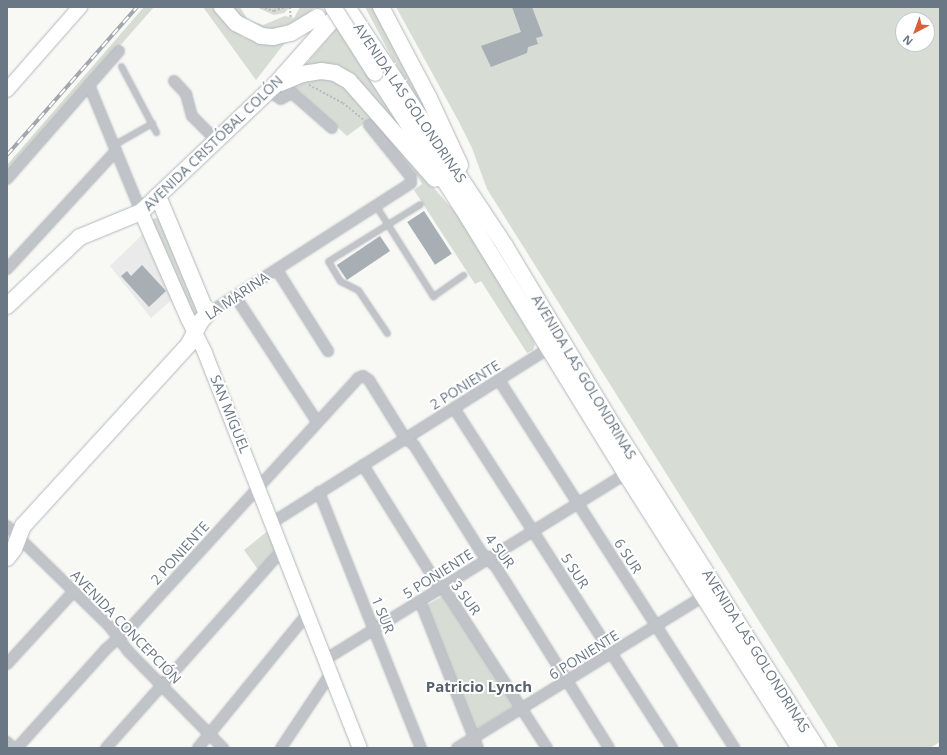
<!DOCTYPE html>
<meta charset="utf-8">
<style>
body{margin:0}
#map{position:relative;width:947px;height:755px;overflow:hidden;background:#f8f8f5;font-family:"Open Sans",sans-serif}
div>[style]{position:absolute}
.built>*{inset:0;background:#e9eae9}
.green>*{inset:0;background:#d7dcd5}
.building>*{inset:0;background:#a7aeb4;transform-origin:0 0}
.path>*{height:1.5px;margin-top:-0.75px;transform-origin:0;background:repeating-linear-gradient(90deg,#b8bbbe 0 2px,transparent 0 4px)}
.roads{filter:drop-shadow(0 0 1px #b2b7bc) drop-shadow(0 0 1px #b2b7bc)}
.lane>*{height:5px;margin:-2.5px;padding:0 2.5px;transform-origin:2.5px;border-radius:2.5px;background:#c0c3c7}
.street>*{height:10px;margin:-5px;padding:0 5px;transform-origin:5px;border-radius:5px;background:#c0c3c7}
.secondary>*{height:14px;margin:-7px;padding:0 7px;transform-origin:7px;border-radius:7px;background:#fff}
.primary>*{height:16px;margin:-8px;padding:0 8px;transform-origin:8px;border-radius:8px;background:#fff}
.rail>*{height:4px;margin-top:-2px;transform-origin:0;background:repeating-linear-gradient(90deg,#fff 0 8px,#a2a7ad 0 16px);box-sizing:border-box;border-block:1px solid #a2a7ad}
.bridges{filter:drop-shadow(0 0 1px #b4b7bb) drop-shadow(0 0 1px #b4b7bb)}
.primary-bridge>*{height:16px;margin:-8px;padding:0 8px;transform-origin:8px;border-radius:8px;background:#fff}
span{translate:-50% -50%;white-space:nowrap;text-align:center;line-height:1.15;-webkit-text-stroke:4px #fff;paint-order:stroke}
.street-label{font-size:14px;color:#6a7784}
.neighbourhood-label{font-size:15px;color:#576169;font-weight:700}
.frame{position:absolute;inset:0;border:8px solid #6a7784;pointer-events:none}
.north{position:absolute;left:895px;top:12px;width:40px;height:40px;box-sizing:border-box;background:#fff;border:1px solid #c3c9ce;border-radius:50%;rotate:221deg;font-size:11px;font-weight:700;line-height:16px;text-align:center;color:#6a7784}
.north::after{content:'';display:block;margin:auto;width:14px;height:18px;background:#d46239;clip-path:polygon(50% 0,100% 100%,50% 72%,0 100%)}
</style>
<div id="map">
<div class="built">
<div style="clip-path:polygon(144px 233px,174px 298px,151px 318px,110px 266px)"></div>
</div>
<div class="green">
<div style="clip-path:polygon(144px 7px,154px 7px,7px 174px,7px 165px)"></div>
<div style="clip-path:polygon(203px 7px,217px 7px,231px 26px,243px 37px,261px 42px,287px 40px,256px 80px)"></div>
<div style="clip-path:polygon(227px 7px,240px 7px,248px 20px,263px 25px,285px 16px,294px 18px,300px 7px,315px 7px,289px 29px,257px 31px)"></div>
<div style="clip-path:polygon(256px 7px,290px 7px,284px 13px,274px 15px)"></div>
<div style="clip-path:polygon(365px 7px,375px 7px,442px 140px,392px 58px)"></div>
<div style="clip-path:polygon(evenodd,396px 7px,940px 7px,940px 742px,930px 748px,839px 748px,487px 189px,472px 148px,459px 122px,396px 7px,903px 20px,927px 20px,927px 44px,903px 44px,903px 20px)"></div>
<div style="clip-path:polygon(337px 28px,420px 154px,353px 78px,304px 66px)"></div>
<div style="clip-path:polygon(315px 76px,340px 81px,461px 219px,533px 340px,535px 344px,533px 350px,527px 353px,481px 281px,475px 284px,414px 190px,422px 184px,414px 171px,369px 120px,347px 136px,291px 85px)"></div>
<div style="clip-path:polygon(154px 218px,162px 219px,200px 308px,198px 314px,191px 314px,151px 223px)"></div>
<div style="clip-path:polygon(269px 530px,277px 548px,259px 571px,244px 550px)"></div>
<div style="clip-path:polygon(443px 596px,515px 706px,475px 730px,427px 605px)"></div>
</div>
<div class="building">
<div style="clip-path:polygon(512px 7px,532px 7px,543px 36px,536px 38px,538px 44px,528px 47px,527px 53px,491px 67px,481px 46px,521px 32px)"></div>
<div style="left:424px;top:211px;width:51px;height:20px;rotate:57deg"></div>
<div style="left:380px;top:236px;width:18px;height:52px;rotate:56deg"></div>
<div style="clip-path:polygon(142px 265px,166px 291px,149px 307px,121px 276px,127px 271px,131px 276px)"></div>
</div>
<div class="path">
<div style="left:261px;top:7px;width:14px;rotate:17deg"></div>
<div style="left:274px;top:11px;width:12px;rotate:-20deg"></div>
<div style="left:290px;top:7px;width:12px;rotate:85deg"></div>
<div style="left:309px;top:85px;width:38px;rotate:28deg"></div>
<div style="left:343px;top:103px;width:26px;rotate:39deg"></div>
</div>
<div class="roads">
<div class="lane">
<div style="left:121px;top:66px;width:75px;rotate:62.1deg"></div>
<div style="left:113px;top:145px;width:45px;rotate:-29.4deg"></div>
<div style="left:376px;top:206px;width:107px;rotate:57.7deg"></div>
<div style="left:433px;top:296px;width:37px;rotate:-35deg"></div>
<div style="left:387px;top:333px;width:52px;rotate:-124deg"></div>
<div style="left:358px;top:290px;width:20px;rotate:-153deg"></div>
<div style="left:340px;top:281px;width:23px;rotate:-121deg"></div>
<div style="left:328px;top:261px;width:108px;rotate:-31.8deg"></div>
</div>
<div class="street">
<div style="left:174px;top:81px;width:18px;rotate:47deg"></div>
<div style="left:186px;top:94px;width:23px;rotate:75deg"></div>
<div style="left:192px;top:116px;width:34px;rotate:45deg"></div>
<div style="left:89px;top:85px;width:137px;rotate:67.7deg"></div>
<div style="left:269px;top:91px;width:14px;rotate:34deg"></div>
<div style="left:281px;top:99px;width:13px;rotate:-29deg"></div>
<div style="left:292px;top:93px;width:53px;rotate:41.2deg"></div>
<div style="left:7px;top:179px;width:170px;rotate:-48.8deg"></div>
<div style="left:7px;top:269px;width:161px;rotate:-47.3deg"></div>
<div style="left:277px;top:270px;width:96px;rotate:57.8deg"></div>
<div style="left:235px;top:296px;width:150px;rotate:56.9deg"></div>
<div style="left:207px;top:314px;width:242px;rotate:-32.7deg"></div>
<div style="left:411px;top:183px;width:6px;rotate:-90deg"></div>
<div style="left:411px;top:177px;width:67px;rotate:-128.9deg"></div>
<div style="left:499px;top:380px;width:437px;rotate:57.4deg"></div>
<div style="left:454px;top:408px;width:404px;rotate:57.3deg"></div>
<div style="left:363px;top:465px;width:138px;rotate:58deg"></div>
<div style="left:436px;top:582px;width:19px;rotate:47deg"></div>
<div style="left:449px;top:596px;width:181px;rotate:57.2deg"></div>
<div style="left:319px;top:492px;width:276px;rotate:68.3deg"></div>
<div style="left:273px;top:522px;width:326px;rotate:-32.2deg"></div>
<div style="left:7px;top:526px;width:144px;rotate:44.4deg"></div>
<div style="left:110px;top:627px;width:30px;rotate:53deg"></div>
<div style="left:128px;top:651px;width:136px;rotate:45.6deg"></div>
<div style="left:420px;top:601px;width:158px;rotate:68.5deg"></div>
<div style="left:326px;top:659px;width:352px;rotate:-31.7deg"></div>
<div style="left:7px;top:664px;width:99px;rotate:-47.5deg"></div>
<div style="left:7px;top:742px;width:8px;rotate:45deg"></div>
<div style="left:17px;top:748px;width:133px;rotate:-48deg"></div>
<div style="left:106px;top:649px;width:32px;rotate:-41deg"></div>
<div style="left:130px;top:628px;width:338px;rotate:-47.6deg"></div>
<div style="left:358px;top:378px;width:5px;rotate:-22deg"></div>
<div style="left:363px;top:376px;width:7px;rotate:34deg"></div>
<div style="left:369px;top:380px;width:68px;rotate:58.2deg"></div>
<div style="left:405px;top:438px;width:11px;rotate:38deg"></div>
<div style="left:414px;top:445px;width:126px;rotate:57.9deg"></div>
<div style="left:481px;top:552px;width:21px;rotate:45deg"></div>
<div style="left:496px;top:567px;width:213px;rotate:58deg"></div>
<div style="left:106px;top:748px;width:266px;rotate:-48.3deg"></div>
<div style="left:198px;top:748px;width:174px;rotate:-50.8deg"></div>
<div style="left:281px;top:748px;width:90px;rotate:-56.3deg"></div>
<div style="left:457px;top:748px;width:290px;rotate:-31.6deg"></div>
</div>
<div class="secondary">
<div style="left:7px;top:90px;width:111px;rotate:-48.7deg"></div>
<div style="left:141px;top:212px;width:117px;rotate:66.3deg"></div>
<div style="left:188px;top:319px;width:38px;rotate:63deg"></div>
<div style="left:205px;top:353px;width:424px;rotate:68.6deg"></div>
</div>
<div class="primary">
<div style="left:222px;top:7px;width:21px;rotate:49deg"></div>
<div style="left:236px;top:23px;width:28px;rotate:27deg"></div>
<div style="left:261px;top:36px;width:12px;rotate:5deg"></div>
<div style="left:273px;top:37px;width:18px;rotate:-13deg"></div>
<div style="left:291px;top:33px;width:31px;rotate:-31deg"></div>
<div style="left:347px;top:7px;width:287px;rotate:56.5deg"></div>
<div style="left:505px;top:246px;width:198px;rotate:59deg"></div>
<div style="left:607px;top:416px;width:393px;rotate:57.7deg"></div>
<div style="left:381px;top:7px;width:103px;rotate:62.2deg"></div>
<div style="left:429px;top:98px;width:74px;rotate:65.2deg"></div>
<div style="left:375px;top:73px;width:171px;rotate:57.1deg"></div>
<div style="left:468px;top:217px;width:302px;rotate:58.4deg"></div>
<div style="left:626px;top:474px;width:325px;rotate:57.6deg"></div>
<div style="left:281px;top:83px;width:23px;rotate:-23deg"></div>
<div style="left:302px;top:74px;width:19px;rotate:-9deg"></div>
<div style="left:321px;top:71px;width:14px;rotate:8deg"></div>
<div style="left:335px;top:73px;width:16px;rotate:30deg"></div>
<div style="left:349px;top:81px;width:130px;rotate:48.7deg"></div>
<div style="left:7px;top:306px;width:100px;rotate:-43.4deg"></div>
<div style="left:80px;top:237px;width:66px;rotate:-22.3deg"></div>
<div style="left:141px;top:212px;width:183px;rotate:-43.5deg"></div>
<div style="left:274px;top:86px;width:106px;rotate:-48.5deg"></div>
<div style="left:7px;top:558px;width:11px;rotate:-52deg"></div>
<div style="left:14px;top:549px;width:25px;rotate:-69deg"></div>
<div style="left:23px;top:526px;width:246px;rotate:-47.6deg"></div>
<div style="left:189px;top:344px;width:25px;rotate:-63deg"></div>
<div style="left:200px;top:322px;width:11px;rotate:-49deg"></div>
<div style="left:207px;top:314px;width:128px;rotate:-112.6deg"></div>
</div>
</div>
<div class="rail">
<div style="left:7px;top:155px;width:197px;rotate:-48.7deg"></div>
</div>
<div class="bridges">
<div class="primary-bridge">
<div style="left:333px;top:7px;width:78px;rotate:57.5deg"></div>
</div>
</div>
<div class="street-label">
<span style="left:410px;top:103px;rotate:56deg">AVENIDA LAS GOLONDRINAS</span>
<span style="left:213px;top:143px;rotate:-44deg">AVENIDA CRISTÓBAL COLÓN</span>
<span style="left:237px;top:296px;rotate:-34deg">LA MARINA</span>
<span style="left:584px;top:377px;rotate:59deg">AVENIDA LAS GOLONDRINAS</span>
<span style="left:465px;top:385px;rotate:-32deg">2 PONIENTE</span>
<span style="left:230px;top:414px;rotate:68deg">SAN MIGUEL</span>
<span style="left:500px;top:551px;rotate:53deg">4 SUR</span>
<span style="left:180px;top:553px;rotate:-48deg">2 PONIENTE</span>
<span style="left:628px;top:556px;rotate:57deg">6 SUR</span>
<span style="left:575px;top:571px;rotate:57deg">5 SUR</span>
<span style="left:438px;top:574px;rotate:-32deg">5 PONIENTE</span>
<span style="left:466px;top:598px;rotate:54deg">3 SUR</span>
<span style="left:383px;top:615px;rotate:68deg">1 SUR</span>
<span style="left:126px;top:627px;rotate:46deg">AVENIDA CONCEPCIÓN</span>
<span style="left:756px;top:651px;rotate:58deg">AVENIDA LAS GOLONDRINAS</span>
<span style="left:584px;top:655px;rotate:-32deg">6 PONIENTE</span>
</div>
<div class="neighbourhood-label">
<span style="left:479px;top:687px">Patricio Lynch</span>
</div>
<div class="frame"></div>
<div class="north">N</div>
</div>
